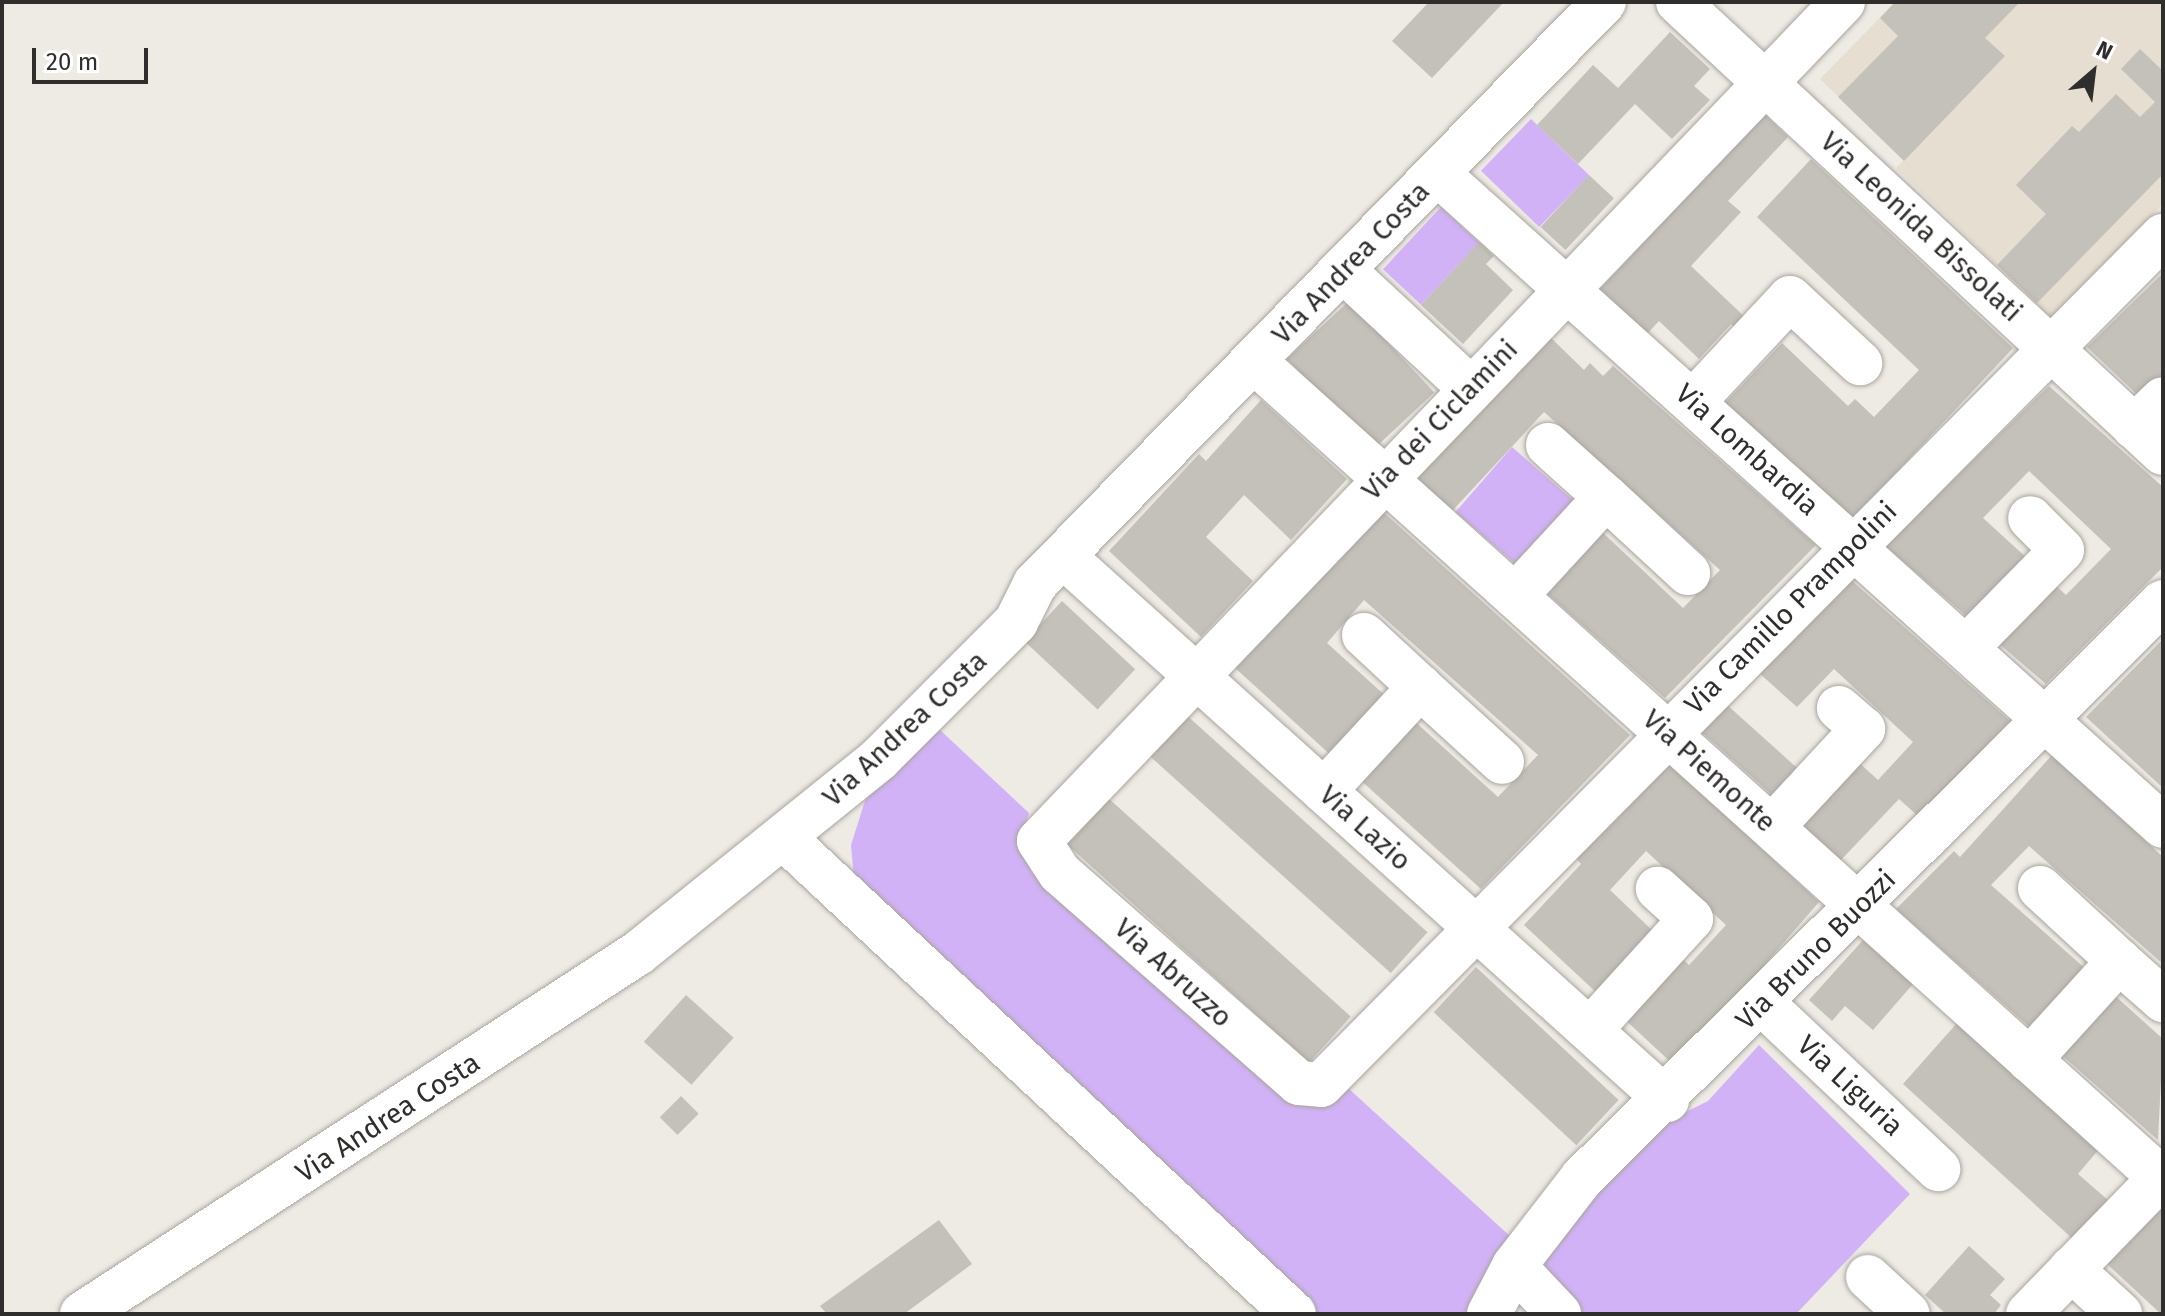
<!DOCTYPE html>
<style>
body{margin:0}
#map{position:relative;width:2165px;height:1316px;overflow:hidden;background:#eeeae4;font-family:"Fira Sans",sans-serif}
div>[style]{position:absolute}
.built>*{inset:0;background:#e7ded2}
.green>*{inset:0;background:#d2b2f7;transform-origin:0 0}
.building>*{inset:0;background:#c4c0ba;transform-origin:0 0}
.roads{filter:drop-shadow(0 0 2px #a9a59f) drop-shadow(0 0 2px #a9a59f)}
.minor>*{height:44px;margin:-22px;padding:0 22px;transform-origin:22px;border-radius:22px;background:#fff}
span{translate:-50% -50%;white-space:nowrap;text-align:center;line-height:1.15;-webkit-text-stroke:7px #fff;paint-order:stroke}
.street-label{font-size:28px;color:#302e2c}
.frame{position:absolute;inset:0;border:4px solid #302e2c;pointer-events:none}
.north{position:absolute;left:2053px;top:32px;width:80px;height:80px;-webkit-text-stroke:6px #fff;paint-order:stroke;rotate:28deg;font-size:22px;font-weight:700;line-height:32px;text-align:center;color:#302e2c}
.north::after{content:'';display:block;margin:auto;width:28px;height:36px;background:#302e2c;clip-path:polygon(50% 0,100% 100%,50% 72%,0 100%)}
.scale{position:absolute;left:32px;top:48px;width:116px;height:36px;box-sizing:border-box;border:4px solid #302e2c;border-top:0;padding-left:10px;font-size:24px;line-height:28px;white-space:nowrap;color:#302e2c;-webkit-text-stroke:6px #fff;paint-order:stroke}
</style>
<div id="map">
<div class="built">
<div style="clip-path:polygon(1895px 2px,2163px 2px,2163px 204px,2052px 318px,1896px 168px,1904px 160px,1820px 79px)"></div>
</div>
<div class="green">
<div style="left:1531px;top:119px;width:81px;height:72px;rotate:44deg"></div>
<div style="left:1441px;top:207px;width:52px;height:85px;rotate:43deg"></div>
<div style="left:1512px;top:447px;width:88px;height:86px;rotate:41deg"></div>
<div style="clip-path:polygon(940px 730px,1029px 813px,1020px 841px,1032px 873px,1261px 1078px,1348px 1088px,1511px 1237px,1474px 1314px,1310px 1314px,854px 879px,851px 845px,870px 785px)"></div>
<div style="clip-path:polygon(1759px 1045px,1910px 1194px,1796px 1314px,1576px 1314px,1542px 1283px,1547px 1247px,1642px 1134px,1708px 1101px)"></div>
</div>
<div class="building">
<div style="clip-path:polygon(1429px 2px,1504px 2px,1432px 78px,1392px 41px)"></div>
<div style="clip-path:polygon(1895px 2px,2020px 2px,1985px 38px,2005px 56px,1904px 161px,1838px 97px,1898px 36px,1880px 18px)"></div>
<div style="clip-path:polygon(1670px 32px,1710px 69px,1694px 86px,1710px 100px,1672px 139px,1635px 104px,1578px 164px,1537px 125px,1593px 65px,1618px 88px)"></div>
<div style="clip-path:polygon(2140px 49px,2163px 71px,2163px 174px,2037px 303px,1997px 265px,2046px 214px,2016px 185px,2072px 126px,2079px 132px,2116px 94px,2140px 117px,2155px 102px,2121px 69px)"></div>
<div style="clip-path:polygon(1764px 114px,1788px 137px,1728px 201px,1741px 212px,1691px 266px,1748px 320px,1738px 330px,1731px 324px,1699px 359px,1659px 321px,1647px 334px,1600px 289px)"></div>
<div style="clip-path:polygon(1811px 159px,2013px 348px,1851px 521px,1725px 403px,1782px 343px,1848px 406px,1855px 399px,1874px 417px,1919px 370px,1757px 217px)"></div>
<div style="left:1589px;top:175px;width:34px;height:71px;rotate:43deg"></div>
<div style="clip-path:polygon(1479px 242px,1494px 256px,1486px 264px,1513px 290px,1463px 344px,1421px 305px)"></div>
<div style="clip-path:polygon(2163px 273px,2163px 377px,2141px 398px,2087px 347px)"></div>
<div style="left:1349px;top:301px;width:125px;height:85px;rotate:47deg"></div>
<div style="clip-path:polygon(1548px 335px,1584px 370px,1590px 363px,1603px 376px,1613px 366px,1816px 545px,1665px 698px,1543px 590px,1601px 531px,1683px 608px,1720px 570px,1544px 412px,1453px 510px,1416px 478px)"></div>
<div style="clip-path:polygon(2049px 386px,2163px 487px,2163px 567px,2046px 684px,1997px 642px,2055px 585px,2066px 595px,2111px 549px,2029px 471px,1983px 518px,2028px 559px,1970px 619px,1885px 546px)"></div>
<div style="clip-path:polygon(1261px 400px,1347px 479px,1291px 540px,1244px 495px,1206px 537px,1253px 581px,1201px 637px,1109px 551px,1199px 454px,1206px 461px)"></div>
<div style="clip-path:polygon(1381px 510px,1630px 735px,1481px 889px,1357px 777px,1411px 718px,1498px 797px,1538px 755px,1364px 600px,1327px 643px,1389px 699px,1335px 759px,1234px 667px)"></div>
<div style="clip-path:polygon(1851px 580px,2010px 721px,1918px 816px,1899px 799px,1841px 860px,1798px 821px,1855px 759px,1878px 780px,1913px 742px,1834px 669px,1797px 707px,1758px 672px)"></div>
<div style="left:1062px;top:601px;width:100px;height:55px;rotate:43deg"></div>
<div style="clip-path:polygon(2163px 639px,2163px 788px,2086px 717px)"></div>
<div style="left:1726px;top:704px;width:101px;height:37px;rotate:42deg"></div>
<div style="left:1183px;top:712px;width:329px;height:55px;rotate:42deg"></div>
<div style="clip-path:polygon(2052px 755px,2163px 857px,2163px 964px,2029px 846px,1991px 885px,2088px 971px,2032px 1029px,1896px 909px,1954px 851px,1960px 857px)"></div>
<div style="clip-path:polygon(1666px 760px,1819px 902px,1676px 1067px,1620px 1015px,1678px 954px,1689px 965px,1726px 925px,1646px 851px,1610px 890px,1655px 933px,1598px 994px,1524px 925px,1581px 864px,1575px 857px)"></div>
<div style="left:1107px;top:797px;width:328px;height:62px;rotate:42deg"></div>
<div style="clip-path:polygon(1863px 940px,1913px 984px,1873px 1030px,1845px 1006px,1832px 1021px,1809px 1000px)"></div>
<div style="left:1476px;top:967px;width:195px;height:62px;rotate:43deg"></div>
<div style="clip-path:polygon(2112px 993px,2163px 1039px,2158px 1140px,2056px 1050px)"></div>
<div style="left:686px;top:995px;width:64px;height:63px;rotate:42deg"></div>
<div style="clip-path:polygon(1957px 1023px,2100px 1148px,2078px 1174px,2109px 1201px,2075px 1241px,1903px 1084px)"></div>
<div style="left:681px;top:1096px;width:25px;height:30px;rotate:45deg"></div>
<div style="clip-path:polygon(2163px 1203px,2163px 1314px,2161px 1314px,2106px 1263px)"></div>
<div style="clip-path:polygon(939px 1220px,972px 1264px,904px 1314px,827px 1314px,820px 1306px)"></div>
<div style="clip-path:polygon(1969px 1246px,2005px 1279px,1990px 1295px,2001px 1305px,1994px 1314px,1946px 1314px,1925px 1295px)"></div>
</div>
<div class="roads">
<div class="minor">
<div style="left:1678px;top:2px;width:662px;rotate:42.92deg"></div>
<div style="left:1843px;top:2px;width:1162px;rotate:133.78deg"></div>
<div style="left:1039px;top:841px;width:38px;rotate:57deg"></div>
<div style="left:1060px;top:873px;width:318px;rotate:41.3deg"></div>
<div style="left:1299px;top:1083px;width:22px;rotate:5deg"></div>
<div style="left:1321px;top:1085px;width:1196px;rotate:-45.24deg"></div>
<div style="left:1437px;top:173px;width:976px;rotate:41.97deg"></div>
<div style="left:1343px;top:270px;width:175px;rotate:42.9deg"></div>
<div style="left:1256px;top:363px;width:1221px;rotate:42.01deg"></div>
<div style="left:1693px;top:402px;width:142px;rotate:-47deg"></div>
<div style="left:1790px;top:298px;width:96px;rotate:42.9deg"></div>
<div style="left:2134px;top:427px;width:40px;rotate:-44deg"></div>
<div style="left:1548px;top:445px;width:78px;rotate:41.9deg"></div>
<div style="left:1063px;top:556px;width:813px;rotate:42.01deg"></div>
<div style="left:1515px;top:596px;width:134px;rotate:-47.4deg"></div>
<div style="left:1606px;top:497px;width:112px;rotate:42.8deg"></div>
<div style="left:1364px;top:635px;width:76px;rotate:42.9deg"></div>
<div style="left:1966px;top:648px;width:137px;rotate:-45.6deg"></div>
<div style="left:2062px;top:550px;width:45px;rotate:-135deg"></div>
<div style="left:1324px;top:791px;width:142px;rotate:-47.3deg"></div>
<div style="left:1420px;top:687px;width:111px;rotate:42.4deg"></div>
<div style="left:1772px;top:827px;width:134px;rotate:-47.1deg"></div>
<div style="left:1863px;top:729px;width:32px;rotate:-139deg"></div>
<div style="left:785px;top:839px;width:696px;rotate:43.02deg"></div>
<div style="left:2040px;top:888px;width:108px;rotate:42.7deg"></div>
<div style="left:1763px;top:1004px;width:241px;rotate:43.3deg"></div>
<div style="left:1590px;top:1030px;width:150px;rotate:-47.7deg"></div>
<div style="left:1691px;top:919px;width:45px;rotate:-137.7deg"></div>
<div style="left:2029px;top:1060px;width:134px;rotate:-47.7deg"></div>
<div style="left:2119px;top:961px;width:59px;rotate:41.6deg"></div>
<div style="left:1514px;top:1266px;width:66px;rotate:46.8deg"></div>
<div style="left:2071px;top:1269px;width:67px;rotate:42.6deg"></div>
<div style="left:1868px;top:1277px;width:54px;rotate:42.8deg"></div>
<div style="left:82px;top:1314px;width:663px;rotate:-32.99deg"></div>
<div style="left:638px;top:953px;width:309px;rotate:-38.8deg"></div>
<div style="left:879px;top:759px;width:194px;rotate:-45deg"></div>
<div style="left:1016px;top:622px;width:42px;rotate:-63.4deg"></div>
<div style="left:1035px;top:584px;width:814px;rotate:-45.65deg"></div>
<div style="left:1489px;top:1314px;width:54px;rotate:-62.5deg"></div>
<div style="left:1514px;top:1266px;width:111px;rotate:-52.3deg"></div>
<div style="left:1582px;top:1178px;width:818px;rotate:-44.75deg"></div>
<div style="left:2028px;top:1314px;width:194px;rotate:-45.8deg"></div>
</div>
</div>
<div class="street-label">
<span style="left:1921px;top:227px;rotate:43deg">Via Leonida Bissolati</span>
<span style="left:1351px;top:263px;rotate:-46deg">Via Andrea Costa</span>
<span style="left:1440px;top:420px;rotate:-46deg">Via dei Ciclamini</span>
<span style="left:1747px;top:450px;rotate:42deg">Via Lombardia</span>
<span style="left:1791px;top:608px;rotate:-45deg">Via Camillo Prampolini</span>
<span style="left:905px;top:729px;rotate:-43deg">Via Andrea Costa</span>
<span style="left:1709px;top:771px;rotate:42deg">Via Piemonte</span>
<span style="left:1365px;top:828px;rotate:42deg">Via Lazio</span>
<span style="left:1816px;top:950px;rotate:-45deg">Via Bruno Buozzi</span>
<span style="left:1173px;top:973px;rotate:42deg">Via Abruzzo</span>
<span style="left:1850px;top:1086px;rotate:43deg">Via Liguria</span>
<span style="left:388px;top:1118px;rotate:-33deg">Via Andrea Costa</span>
</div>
<div class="frame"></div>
<div class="north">N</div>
<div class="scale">20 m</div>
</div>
